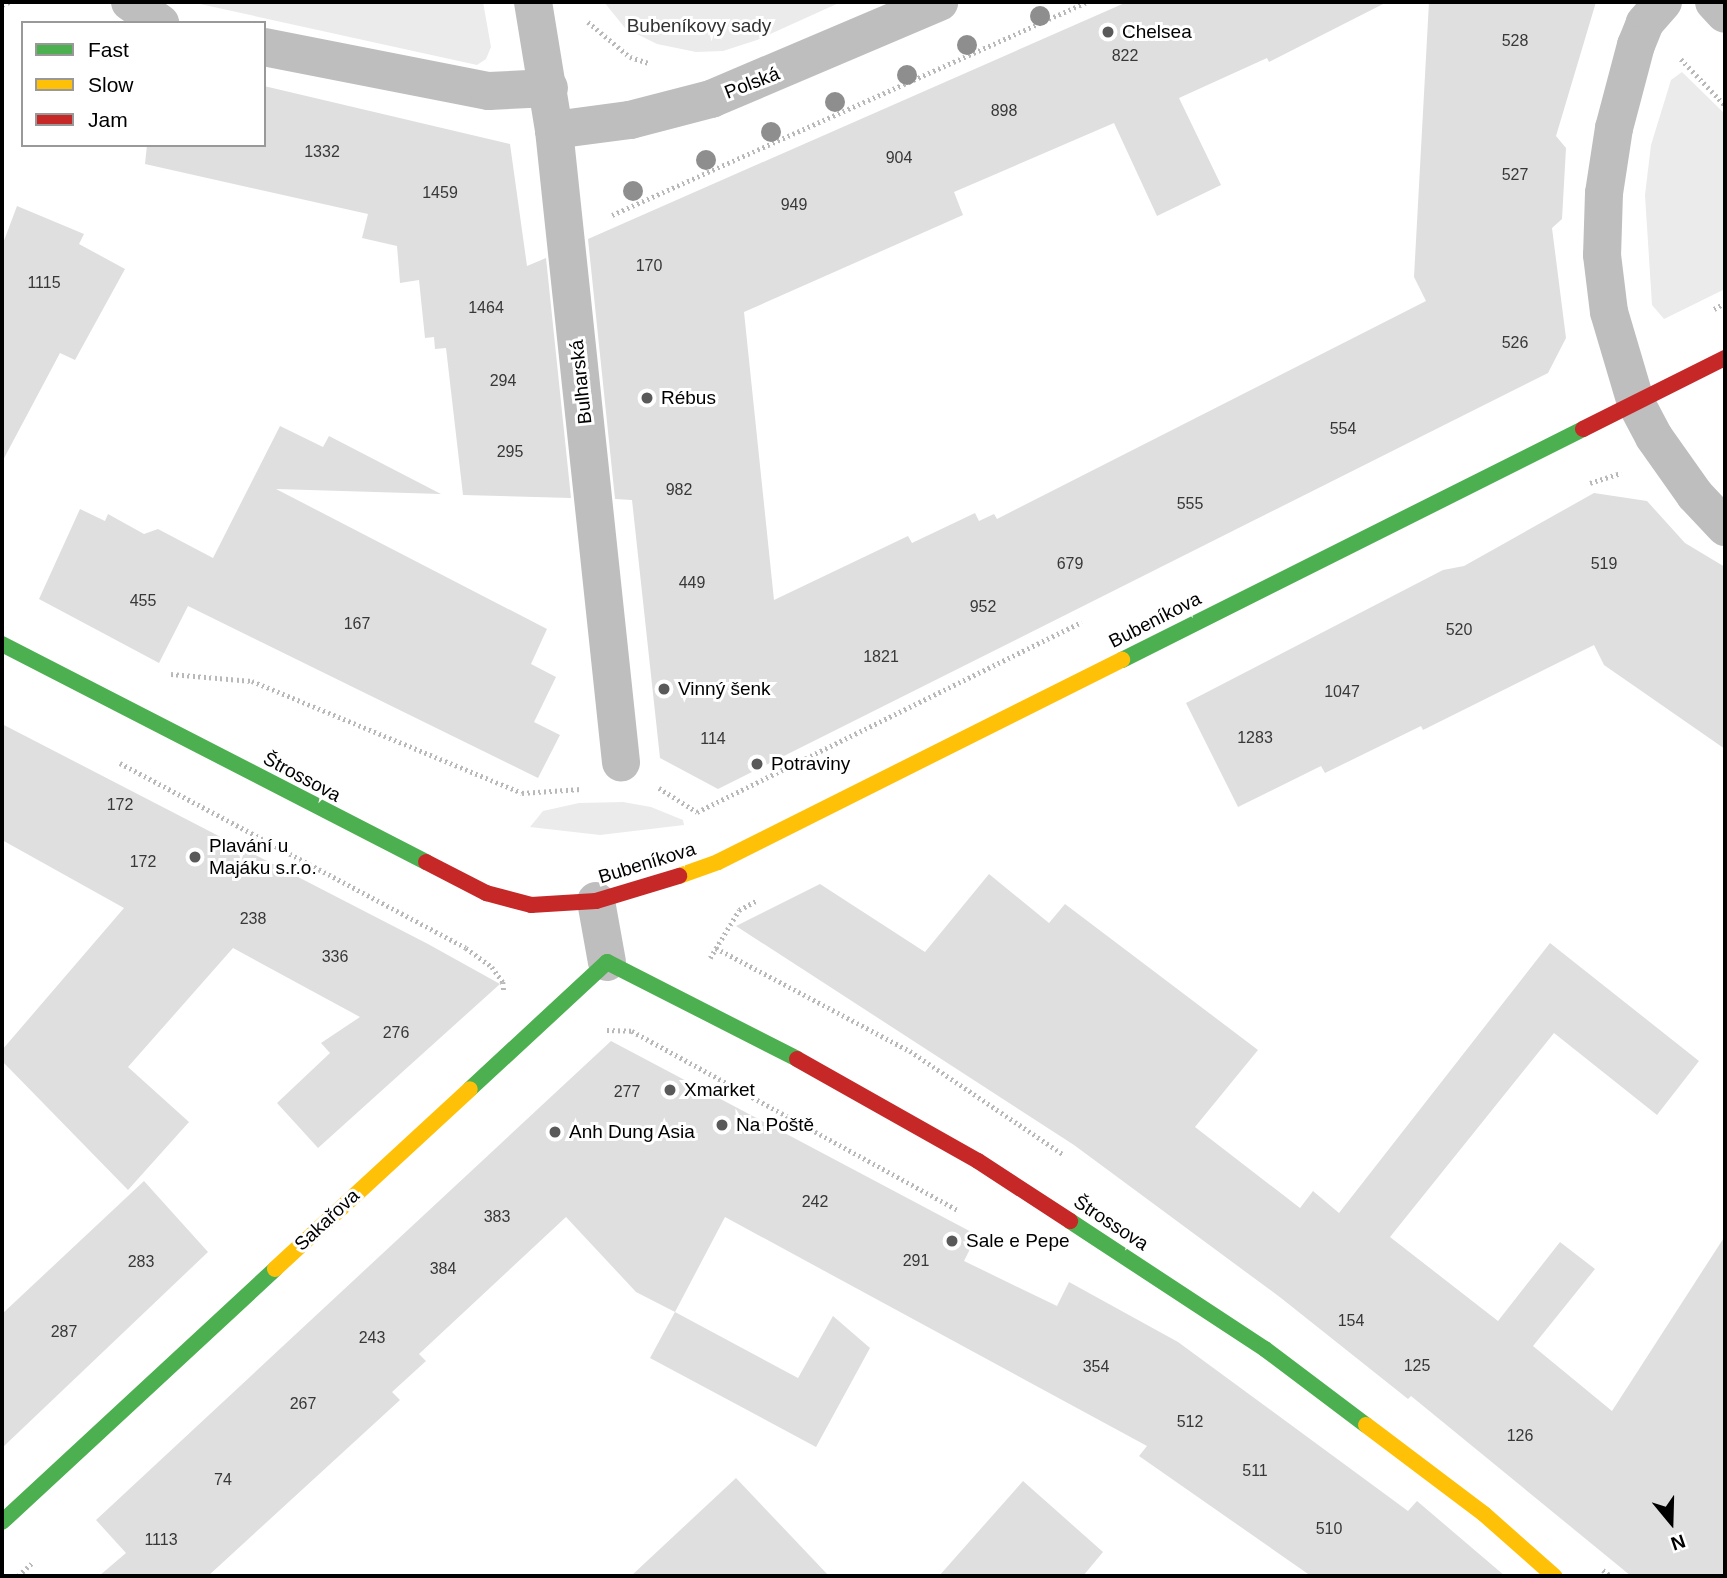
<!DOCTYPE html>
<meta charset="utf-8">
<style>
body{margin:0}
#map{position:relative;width:1727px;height:1578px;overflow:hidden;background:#fff;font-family:Arial,sans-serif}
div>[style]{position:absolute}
.green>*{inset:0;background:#ebebeb}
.building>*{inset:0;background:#dfdfdf}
.path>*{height:4.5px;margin-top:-2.25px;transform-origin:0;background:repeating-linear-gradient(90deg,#b9b9b9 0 2px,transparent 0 5.5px)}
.street>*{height:38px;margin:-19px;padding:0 19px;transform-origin:19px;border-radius:19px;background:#bebebe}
.fast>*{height:16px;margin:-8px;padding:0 8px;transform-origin:8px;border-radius:8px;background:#4caf50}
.slow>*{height:16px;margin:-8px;padding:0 8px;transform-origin:8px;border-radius:8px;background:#ffc107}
.jam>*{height:16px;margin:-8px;padding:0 8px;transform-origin:8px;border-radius:8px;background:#c62828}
.trees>*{width:20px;height:20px;margin:-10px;border-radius:50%;background:#8e8e8e}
.dots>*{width:19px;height:19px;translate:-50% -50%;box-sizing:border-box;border:4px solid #fff;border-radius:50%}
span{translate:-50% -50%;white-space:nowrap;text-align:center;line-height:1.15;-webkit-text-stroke:6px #fff;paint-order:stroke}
.number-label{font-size:16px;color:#383838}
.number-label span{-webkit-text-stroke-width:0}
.park-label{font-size:19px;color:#323232}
.poi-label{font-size:19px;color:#000}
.left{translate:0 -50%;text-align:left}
.street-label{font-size:19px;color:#000}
.frame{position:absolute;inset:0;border:4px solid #000;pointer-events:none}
.legend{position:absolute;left:21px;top:21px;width:245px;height:126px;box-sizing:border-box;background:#fff;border:2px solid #999;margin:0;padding:9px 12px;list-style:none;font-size:21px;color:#000}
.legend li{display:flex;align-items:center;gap:14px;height:35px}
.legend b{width:35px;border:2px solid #999}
.north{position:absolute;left:1636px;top:1487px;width:70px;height:70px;-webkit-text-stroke:5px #fff;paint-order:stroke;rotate:161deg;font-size:19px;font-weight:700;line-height:28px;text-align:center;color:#000}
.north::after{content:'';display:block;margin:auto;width:24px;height:32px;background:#000;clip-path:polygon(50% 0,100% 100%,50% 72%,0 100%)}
</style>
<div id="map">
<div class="green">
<div style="clip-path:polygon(191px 2px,483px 2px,491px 47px,486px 59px,477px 65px)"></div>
<div style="clip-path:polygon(604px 2px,841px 2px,757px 40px,723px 51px,696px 52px,657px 44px,625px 28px)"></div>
<div style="clip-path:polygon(1682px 72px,1725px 114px,1725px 289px,1664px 319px,1652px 305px,1645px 195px,1651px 145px,1671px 80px)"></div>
<div style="clip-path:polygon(623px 802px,651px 807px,683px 820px,684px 825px,600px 835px,530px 827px,543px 811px,579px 803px)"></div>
</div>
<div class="building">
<div style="clip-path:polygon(1127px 2px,1387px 2px,1269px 62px,1267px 58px,1179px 98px,1221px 185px,1157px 216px,1114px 123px,954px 192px,963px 215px,744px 312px,774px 600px,908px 536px,912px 543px,975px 513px,979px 521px,994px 514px,997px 519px,1426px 301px,1414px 277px,1429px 2px,1596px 2px,1556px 136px,1566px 148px,1562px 219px,1552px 228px,1566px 338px,1548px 373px,718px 789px,660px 758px,632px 500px,615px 499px,588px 239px)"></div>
<div style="clip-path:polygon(264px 86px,510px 144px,527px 266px,546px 258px,571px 498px,463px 495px,446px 348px,435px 349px,434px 337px,425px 338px,419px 280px,400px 283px,397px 246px,362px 238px,368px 214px,145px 164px,147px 145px,264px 145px)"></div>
<div style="clip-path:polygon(17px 206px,84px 234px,79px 244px,125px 269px,75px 360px,60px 353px,2px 462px,2px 246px)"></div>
<div style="clip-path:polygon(280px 426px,323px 447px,329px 436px,441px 494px,276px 489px,547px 629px,531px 664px,556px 677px,534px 722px,560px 735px,538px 778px,188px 606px,159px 663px,39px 599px,80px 509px,105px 521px,108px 514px,144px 534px,158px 529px,213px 558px)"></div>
<div style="clip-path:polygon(1594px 493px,1647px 501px,1685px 543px,1725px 567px,1725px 749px,1604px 665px,1594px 645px,1423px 730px,1421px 726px,1325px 773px,1321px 766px,1238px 807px,1186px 703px,1443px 570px,1464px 566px)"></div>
<div style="clip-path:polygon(2px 724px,428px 944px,500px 984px,318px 1148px,277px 1103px,330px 1053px,321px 1043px,360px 1017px,233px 948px,128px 1067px,189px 1122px,128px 1190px,2px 1061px,2px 1050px,124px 908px,2px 840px)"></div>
<div style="clip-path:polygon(989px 874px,1049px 923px,1065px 904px,1258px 1050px,1195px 1127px,1300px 1208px,1313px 1191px,1339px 1213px,1550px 943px,1699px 1061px,1657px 1115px,1554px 1033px,1390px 1237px,1498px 1321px,1560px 1242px,1595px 1269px,1533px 1346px,1612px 1411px,1725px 1236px,1725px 1576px,1631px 1576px,1411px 1396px,1408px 1399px,1281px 1298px,1074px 1145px,736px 926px,820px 884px,925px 952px)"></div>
<div style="clip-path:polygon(611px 1041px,977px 1235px,964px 1261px,1057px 1306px,1069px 1282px,1178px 1342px,1408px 1511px,1417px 1501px,1505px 1576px,1311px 1576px,1139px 1456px,1147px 1446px,725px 1217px,675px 1312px,636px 1292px,566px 1217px,419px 1354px,426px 1361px,392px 1392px,400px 1400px,208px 1576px,99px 1576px,126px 1553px,96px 1520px)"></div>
<div style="clip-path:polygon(144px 1181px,208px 1252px,2px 1448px,2px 1314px)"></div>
<div style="clip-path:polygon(675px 1312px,798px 1378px,833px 1316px,870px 1348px,816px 1447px,650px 1358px)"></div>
<div style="clip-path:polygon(736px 1478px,829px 1576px,631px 1576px)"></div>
<div style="clip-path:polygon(1023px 1481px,1103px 1552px,1083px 1576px,939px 1576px)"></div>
</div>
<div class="path">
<div style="left:2px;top:5px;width:8px;rotate:-23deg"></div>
<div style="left:588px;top:22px;width:55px;rotate:39.8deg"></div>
<div style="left:630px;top:57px;width:20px;rotate:18deg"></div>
<div style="left:1681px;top:59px;width:64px;rotate:46.3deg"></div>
<div style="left:612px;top:215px;width:521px;rotate:-24.15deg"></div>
<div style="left:1714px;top:309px;width:13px;rotate:-29deg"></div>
<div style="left:1590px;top:483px;width:33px;rotate:-18deg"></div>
<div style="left:171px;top:674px;width:81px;rotate:4.9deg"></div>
<div style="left:252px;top:681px;width:292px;rotate:22.5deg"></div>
<div style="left:522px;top:793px;width:59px;rotate:-3.9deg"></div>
<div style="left:120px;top:763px;width:392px;rotate:28.1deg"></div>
<div style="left:466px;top:948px;width:32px;rotate:36deg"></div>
<div style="left:492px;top:967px;width:19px;rotate:54deg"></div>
<div style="left:503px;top:982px;width:10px;rotate:84deg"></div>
<div style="left:659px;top:788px;width:45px;rotate:32.3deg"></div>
<div style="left:697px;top:812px;width:429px;rotate:-26.3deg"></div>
<div style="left:716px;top:948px;width:220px;rotate:28deg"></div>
<div style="left:910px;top:1051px;width:186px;rotate:34deg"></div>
<div style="left:710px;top:958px;width:56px;rotate:-58.9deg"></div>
<div style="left:739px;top:910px;width:19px;rotate:-28deg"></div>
<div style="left:607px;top:1030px;width:25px;rotate:2deg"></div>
<div style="left:632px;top:1031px;width:372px;rotate:28.8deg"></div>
<div style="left:1603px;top:1570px;width:10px;rotate:37deg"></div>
<div style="left:18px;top:1576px;width:19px;rotate:-43deg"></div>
</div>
<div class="street">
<div style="left:130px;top:2px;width:37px;rotate:35deg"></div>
<div style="left:533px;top:2px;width:130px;rotate:80.7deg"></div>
<div style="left:554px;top:130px;width:636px;rotate:83.95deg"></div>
<div style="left:1663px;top:2px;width:28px;rotate:131deg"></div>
<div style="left:1645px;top:23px;width:24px;rotate:112deg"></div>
<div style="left:1636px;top:45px;width:86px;rotate:104.8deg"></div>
<div style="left:1614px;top:128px;width:66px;rotate:98.7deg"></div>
<div style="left:1604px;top:193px;width:62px;rotate:91.8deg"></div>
<div style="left:1602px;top:255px;width:57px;rotate:83deg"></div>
<div style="left:1609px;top:312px;width:95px;rotate:73.5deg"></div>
<div style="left:1636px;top:403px;width:38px;rotate:62deg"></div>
<div style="left:1654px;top:437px;width:71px;rotate:54.7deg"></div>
<div style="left:1695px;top:495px;width:44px;rotate:46.8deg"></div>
<div style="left:1714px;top:2px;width:16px;rotate:47deg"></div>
<div style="left:264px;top:47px;width:229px;rotate:11.1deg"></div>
<div style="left:489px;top:91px;width:60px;rotate:-2.9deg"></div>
<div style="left:554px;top:130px;width:77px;rotate:-7.5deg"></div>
<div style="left:630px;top:120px;width:84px;rotate:-14.5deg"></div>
<div style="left:711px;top:99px;width:248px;rotate:-23deg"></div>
<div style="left:596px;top:901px;width:62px;rotate:79.8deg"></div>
</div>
<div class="fast">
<div style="left:2px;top:644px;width:477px;rotate:27.2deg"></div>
<div style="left:1122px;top:660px;width:516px;rotate:-26.61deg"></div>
<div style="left:470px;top:1089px;width:187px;rotate:-42.8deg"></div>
<div style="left:607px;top:962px;width:213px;rotate:27deg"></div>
<div style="left:1070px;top:1221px;width:233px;rotate:33.3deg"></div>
<div style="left:1265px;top:1349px;width:126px;rotate:37deg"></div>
<div style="left:2px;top:1522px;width:372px;rotate:-42.8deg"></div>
</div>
<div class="slow">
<div style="left:679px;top:876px;width:41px;rotate:-19.7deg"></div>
<div style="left:718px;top:862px;width:452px;rotate:-26.6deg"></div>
<div style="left:275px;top:1269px;width:265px;rotate:-42.7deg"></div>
<div style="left:1366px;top:1425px;width:148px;rotate:37deg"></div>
<div style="left:1484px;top:1514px;width:94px;rotate:41.5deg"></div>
</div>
<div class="jam">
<div style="left:1583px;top:429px;width:159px;rotate:-26.6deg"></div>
<div style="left:426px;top:862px;width:68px;rotate:27.3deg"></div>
<div style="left:486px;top:893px;width:47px;rotate:14.9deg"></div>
<div style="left:531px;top:905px;width:65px;rotate:-3.5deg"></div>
<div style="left:596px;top:901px;width:87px;rotate:-16.8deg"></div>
<div style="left:797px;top:1059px;width:208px;rotate:29.4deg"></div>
<div style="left:978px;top:1161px;width:110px;rotate:33.1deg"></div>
</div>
<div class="trees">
<div style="left:1040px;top:16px"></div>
<div style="left:967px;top:45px"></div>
<div style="left:907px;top:75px"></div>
<div style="left:835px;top:102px"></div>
<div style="left:771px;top:132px"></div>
<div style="left:706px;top:160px"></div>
<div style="left:633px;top:191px"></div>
</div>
<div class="dots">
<div style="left:1108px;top:32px;background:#595959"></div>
<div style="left:647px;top:398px;background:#595959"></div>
<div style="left:664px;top:689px;background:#595959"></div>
<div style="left:757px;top:764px;background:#595959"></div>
<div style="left:195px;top:857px;background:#595959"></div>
<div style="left:670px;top:1090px;background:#595959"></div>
<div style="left:722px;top:1125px;background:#595959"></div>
<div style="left:555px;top:1132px;background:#595959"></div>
<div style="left:952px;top:1241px;background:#595959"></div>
</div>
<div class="number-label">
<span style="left:1515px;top:41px">528</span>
<span style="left:1125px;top:56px">822</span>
<span style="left:1004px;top:111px">898</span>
<span style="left:322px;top:152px">1332</span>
<span style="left:899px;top:158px">904</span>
<span style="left:1515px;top:175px">527</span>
<span style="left:440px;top:193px">1459</span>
<span style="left:794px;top:205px">949</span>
<span style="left:649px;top:266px">170</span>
<span style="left:44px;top:283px">1115</span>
<span style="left:486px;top:308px">1464</span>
<span style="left:1515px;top:343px">526</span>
<span style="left:503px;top:381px">294</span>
<span style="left:1343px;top:429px">554</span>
<span style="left:510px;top:452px">295</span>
<span style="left:679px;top:490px">982</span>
<span style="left:1190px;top:504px">555</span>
<span style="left:1070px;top:564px">679</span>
<span style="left:1604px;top:564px">519</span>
<span style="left:692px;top:583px">449</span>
<span style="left:143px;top:601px">455</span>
<span style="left:983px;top:607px">952</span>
<span style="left:357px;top:624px">167</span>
<span style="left:1459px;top:630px">520</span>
<span style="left:881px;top:657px">1821</span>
<span style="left:1342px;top:692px">1047</span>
<span style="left:1255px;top:738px">1283</span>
<span style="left:713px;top:739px">114</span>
<span style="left:120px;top:805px">172</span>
<span style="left:143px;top:862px">172</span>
<span style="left:253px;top:919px">238</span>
<span style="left:335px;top:957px">336</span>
<span style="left:396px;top:1033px">276</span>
<span style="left:627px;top:1092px">277</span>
<span style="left:815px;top:1202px">242</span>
<span style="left:497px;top:1217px">383</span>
<span style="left:916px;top:1261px">291</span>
<span style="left:141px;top:1262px">283</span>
<span style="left:443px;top:1269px">384</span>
<span style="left:1351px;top:1321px">154</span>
<span style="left:64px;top:1332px">287</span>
<span style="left:372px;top:1338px">243</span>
<span style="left:1417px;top:1366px">125</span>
<span style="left:1096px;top:1367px">354</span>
<span style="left:303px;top:1404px">267</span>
<span style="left:1190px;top:1422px">512</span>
<span style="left:1520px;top:1436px">126</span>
<span style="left:1255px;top:1471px">511</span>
<span style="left:223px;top:1480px">74</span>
<span style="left:1329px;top:1529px">510</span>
<span style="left:161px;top:1540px">1113</span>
</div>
<div class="park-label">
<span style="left:699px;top:26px">Bubeníkovy sady</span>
</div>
<div class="poi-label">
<span class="left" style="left:1122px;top:32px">Chelsea</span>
<span class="left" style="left:661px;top:398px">Rébus</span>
<span class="left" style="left:678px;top:689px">Vinný šenk</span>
<span class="left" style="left:771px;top:764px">Potraviny</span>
<span class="left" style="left:209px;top:857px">Plavání u<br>Majáku s.r.o.</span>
<span class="left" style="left:684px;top:1090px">Xmarket</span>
<span class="left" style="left:736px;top:1125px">Na Poště</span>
<span class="left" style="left:569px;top:1132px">Anh Dung Asia</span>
<span class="left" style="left:966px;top:1241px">Sale e Pepe</span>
</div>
<div class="street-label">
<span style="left:752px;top:83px;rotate:-21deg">Polská</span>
<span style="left:581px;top:382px;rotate:-96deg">Bulharská</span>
<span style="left:1155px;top:620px;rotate:-27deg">Bubeníkova</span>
<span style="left:302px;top:777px;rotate:28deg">Štrossova</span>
<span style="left:647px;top:863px;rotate:-17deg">Bubeníkova</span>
<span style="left:327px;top:1220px;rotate:-43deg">Sakařova</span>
<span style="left:1111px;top:1223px;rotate:33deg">Štrossova</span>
</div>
<div class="frame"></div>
<ul class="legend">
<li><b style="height:9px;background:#4caf50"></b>Fast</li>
<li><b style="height:9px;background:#ffc107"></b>Slow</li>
<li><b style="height:9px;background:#c62828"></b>Jam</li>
</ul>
<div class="north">N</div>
</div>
